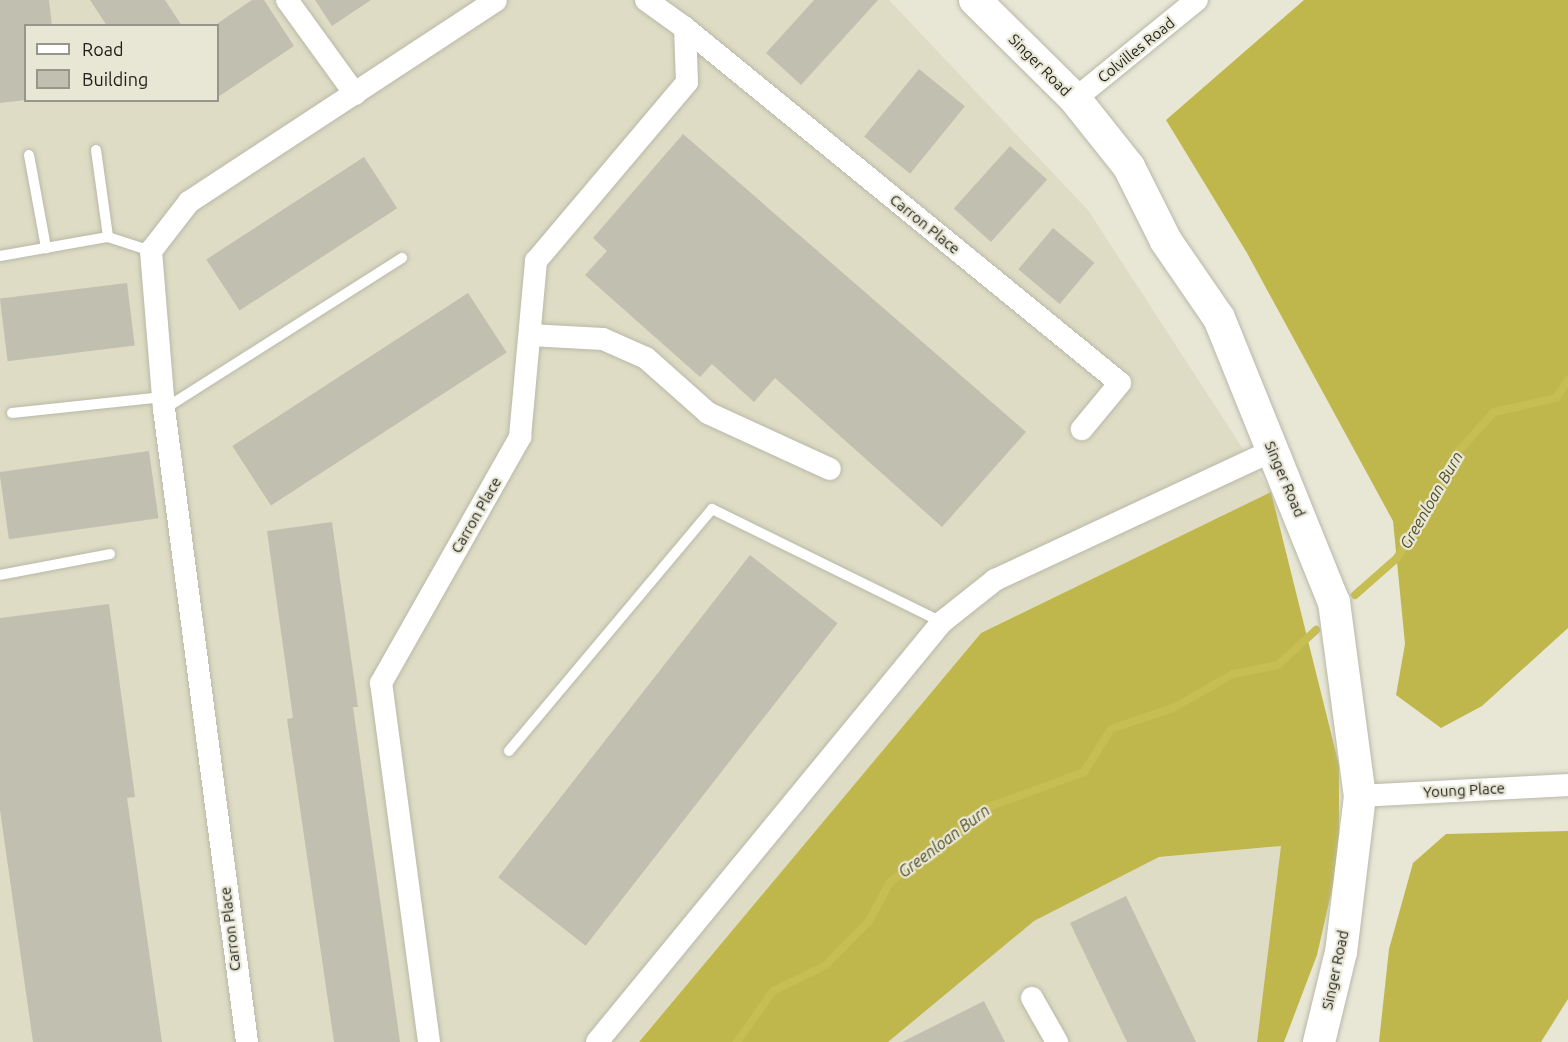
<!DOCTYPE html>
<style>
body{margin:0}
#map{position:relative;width:1568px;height:1042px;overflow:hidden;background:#e8e7d6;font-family:Ubuntu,sans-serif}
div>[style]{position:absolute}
.built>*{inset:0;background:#dedcc4}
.forest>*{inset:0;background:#c0b74c}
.stream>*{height:8px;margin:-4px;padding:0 4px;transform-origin:4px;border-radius:4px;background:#c6bd53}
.building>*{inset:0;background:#c1c0b0;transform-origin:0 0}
.roads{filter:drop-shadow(0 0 2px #b9b8a8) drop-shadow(0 0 2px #b9b8a8)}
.lane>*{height:10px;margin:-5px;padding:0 5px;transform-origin:5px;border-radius:5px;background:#fff}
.street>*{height:22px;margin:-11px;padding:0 11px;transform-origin:11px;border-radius:11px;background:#fff}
.secondary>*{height:32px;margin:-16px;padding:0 16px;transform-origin:16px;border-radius:16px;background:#fff}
span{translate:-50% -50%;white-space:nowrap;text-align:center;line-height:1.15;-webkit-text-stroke:4.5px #e8e7d6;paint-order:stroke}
.street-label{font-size:15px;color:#1e1d18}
.water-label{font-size:16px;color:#514e22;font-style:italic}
.legend{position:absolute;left:24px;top:24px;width:195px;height:78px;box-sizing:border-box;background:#e8e7d6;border:2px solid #97968a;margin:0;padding:8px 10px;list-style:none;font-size:18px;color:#1e1d18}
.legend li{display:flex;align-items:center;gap:12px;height:30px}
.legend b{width:30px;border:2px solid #97968a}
</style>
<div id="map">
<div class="built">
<div style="clip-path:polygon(evenodd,0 0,889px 0,1088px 210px,1271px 492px,981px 633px,639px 1042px,0 1042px,0 0,26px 26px,218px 26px,218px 100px,26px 100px,26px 26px)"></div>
<div style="clip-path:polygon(1282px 846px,1257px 1042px,888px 1042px,1034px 921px,1159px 857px)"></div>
</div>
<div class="forest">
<div style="clip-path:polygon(1304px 0,1568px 0,1568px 628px,1482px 706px,1441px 728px,1396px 695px,1405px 644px,1393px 521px,1247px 253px,1166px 120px)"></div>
<div style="clip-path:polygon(1271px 492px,1339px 765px,1339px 859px,1317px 955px,1284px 1042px,1257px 1042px,1281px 846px,1159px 857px,1034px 921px,888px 1042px,639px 1042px,981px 633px)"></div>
<div style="clip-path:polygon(1568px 831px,1568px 999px,1541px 1042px,1379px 1042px,1389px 949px,1413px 863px,1446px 834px)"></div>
</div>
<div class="stream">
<div style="left:1355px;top:595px;width:56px;rotate:-41.4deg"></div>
<div style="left:1397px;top:558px;width:88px;rotate:-57.6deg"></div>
<div style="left:1444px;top:484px;width:32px;rotate:-68deg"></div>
<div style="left:1456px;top:454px;width:57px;rotate:-47.9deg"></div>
<div style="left:1494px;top:412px;width:64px;rotate:-12.7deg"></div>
<div style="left:1556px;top:398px;width:22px;rotate:-56deg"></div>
<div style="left:737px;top:1042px;width:62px;rotate:-54.8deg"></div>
<div style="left:773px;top:991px;width:59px;rotate:-26.1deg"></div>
<div style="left:826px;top:965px;width:62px;rotate:-45.7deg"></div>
<div style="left:869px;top:921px;width:44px;rotate:-61.7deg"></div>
<div style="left:890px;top:882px;width:118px;rotate:-38.1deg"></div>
<div style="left:983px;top:809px;width:108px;rotate:-20.1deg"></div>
<div style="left:1084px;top:772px;width:51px;rotate:-57.9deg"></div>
<div style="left:1111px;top:729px;width:65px;rotate:-18.7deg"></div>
<div style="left:1173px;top:708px;width:69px;rotate:-29.5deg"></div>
<div style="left:1233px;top:674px;width:46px;rotate:-11.3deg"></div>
<div style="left:1278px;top:665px;width:52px;rotate:-42.6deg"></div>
</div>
<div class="building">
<div style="clip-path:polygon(0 0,49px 0,52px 26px,26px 26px,26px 100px,0 103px)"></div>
<div style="clip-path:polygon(90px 0,165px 0,182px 26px,107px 26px)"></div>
<div style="clip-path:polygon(252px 0,264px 0,294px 46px,218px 97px,218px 23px)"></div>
<div style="clip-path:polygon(315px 0,371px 0,332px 26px)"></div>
<div style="clip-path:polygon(814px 0,878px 0,801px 85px,766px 53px)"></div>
<div style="left:919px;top:69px;width:59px;height:87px;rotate:39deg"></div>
<div style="clip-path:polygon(683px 134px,1026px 432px,942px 527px,775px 378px,754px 402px,712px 364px,700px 377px,585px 275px,607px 251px,593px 238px)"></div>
<div style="left:1010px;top:146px;width:50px;height:84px;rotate:42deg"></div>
<div style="left:364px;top:157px;width:61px;height:188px;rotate:57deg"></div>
<div style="left:1053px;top:228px;width:54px;height:54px;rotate:40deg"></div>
<div style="left:127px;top:283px;width:63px;height:128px;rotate:83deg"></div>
<div style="left:468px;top:293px;width:71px;height:281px;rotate:57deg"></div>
<div style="left:149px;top:451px;width:68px;height:151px;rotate:82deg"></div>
<div style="clip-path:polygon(332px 522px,358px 707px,353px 707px,400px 1042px,334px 1042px,287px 719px,293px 718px,267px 531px)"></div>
<div style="left:750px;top:555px;width:111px;height:409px;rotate:38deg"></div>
<div style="clip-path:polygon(109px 604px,135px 797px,127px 798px,162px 1042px,33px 1042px,0 810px,0 618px)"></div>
<div style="clip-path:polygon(1126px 896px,1196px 1042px,1127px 1042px,1070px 923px)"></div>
<div style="clip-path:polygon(984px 1001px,1005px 1042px,902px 1042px)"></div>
</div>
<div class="roads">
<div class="lane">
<div style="left:96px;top:150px;width:88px;rotate:82.1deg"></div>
<div style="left:29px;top:155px;width:95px;rotate:79.6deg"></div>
<div style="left:0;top:256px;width:110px;rotate:-10deg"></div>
<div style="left:108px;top:237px;width:45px;rotate:18deg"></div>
<div style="left:164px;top:409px;width:282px;rotate:-32.4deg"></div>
<div style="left:12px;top:413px;width:152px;rotate:-6deg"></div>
<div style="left:0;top:575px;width:112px;rotate:-10.8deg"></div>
<div style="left:509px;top:751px;width:316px;rotate:-50deg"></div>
<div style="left:712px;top:509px;width:256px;rotate:26.2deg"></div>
</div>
<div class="street">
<div style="left:287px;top:0;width:116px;rotate:54.1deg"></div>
<div style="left:685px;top:28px;width:561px;rotate:39.22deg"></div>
<div style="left:1120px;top:383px;width:60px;rotate:129.6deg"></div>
<div style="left:1075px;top:99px;width:157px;rotate:-39.1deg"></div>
<div style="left:530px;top:335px;width:73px;rotate:3.1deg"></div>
<div style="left:603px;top:339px;width:47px;rotate:23.8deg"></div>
<div style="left:646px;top:358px;width:83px;rotate:41.6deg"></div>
<div style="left:708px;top:413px;width:134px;rotate:24.7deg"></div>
<div style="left:1360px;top:796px;width:208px;rotate:-3deg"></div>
<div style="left:1032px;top:998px;width:51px;rotate:60.4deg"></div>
<div style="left:247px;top:1042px;width:638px;rotate:-97.47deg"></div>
<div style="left:164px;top:409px;width:159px;rotate:-94.7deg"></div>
<div style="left:151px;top:251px;width:62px;rotate:-52.2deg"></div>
<div style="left:189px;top:202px;width:367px;rotate:-33.3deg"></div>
<div style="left:429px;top:1042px;width:362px;rotate:-97.6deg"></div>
<div style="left:381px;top:683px;width:283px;rotate:-60.5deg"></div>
<div style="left:520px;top:437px;width:177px;rotate:-84.8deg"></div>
<div style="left:536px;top:261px;width:234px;rotate:-49.8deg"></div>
<div style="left:687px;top:82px;width:54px;rotate:-92.1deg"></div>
<div style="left:685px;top:28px;width:48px;rotate:-144.3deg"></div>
<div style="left:597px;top:1042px;width:544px;rotate:-50.6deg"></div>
<div style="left:942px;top:622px;width:68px;rotate:-38.4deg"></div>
<div style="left:995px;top:580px;width:306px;rotate:-25deg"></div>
</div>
<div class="secondary">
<div style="left:975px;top:0;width:141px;rotate:44.7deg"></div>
<div style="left:1075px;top:99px;width:87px;rotate:51.5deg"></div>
<div style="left:1129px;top:167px;width:83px;rotate:63.4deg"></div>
<div style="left:1166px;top:241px;width:93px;rotate:55.5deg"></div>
<div style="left:1219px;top:318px;width:306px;rotate:68deg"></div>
<div style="left:1334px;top:602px;width:196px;rotate:82.4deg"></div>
<div style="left:1360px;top:796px;width:157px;rotate:96.9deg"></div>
<div style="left:1341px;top:952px;width:93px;rotate:103.7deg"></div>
</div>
</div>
<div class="street-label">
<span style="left:1136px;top:50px;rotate:-39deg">Colvilles Road</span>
<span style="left:1040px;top:65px;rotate:45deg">Singer Road</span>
<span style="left:925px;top:224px;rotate:39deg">Carron Place</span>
<span style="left:1285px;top:479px;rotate:67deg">Singer Road</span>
<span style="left:476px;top:515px;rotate:-60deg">Carron Place</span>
<span style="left:1464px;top:790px;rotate:-3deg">Young Place</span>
<span style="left:230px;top:929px;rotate:-97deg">Carron Place</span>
<span style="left:1335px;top:970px;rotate:-78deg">Singer Road</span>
</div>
<div class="water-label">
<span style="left:1431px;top:500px;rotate:-60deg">Greenloan Burn</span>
<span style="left:944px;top:841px;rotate:-37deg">Greenloan Burn</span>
</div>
<ul class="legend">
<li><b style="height:8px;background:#fff"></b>Road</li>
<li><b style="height:16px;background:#c1c0b0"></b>Building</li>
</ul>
</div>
